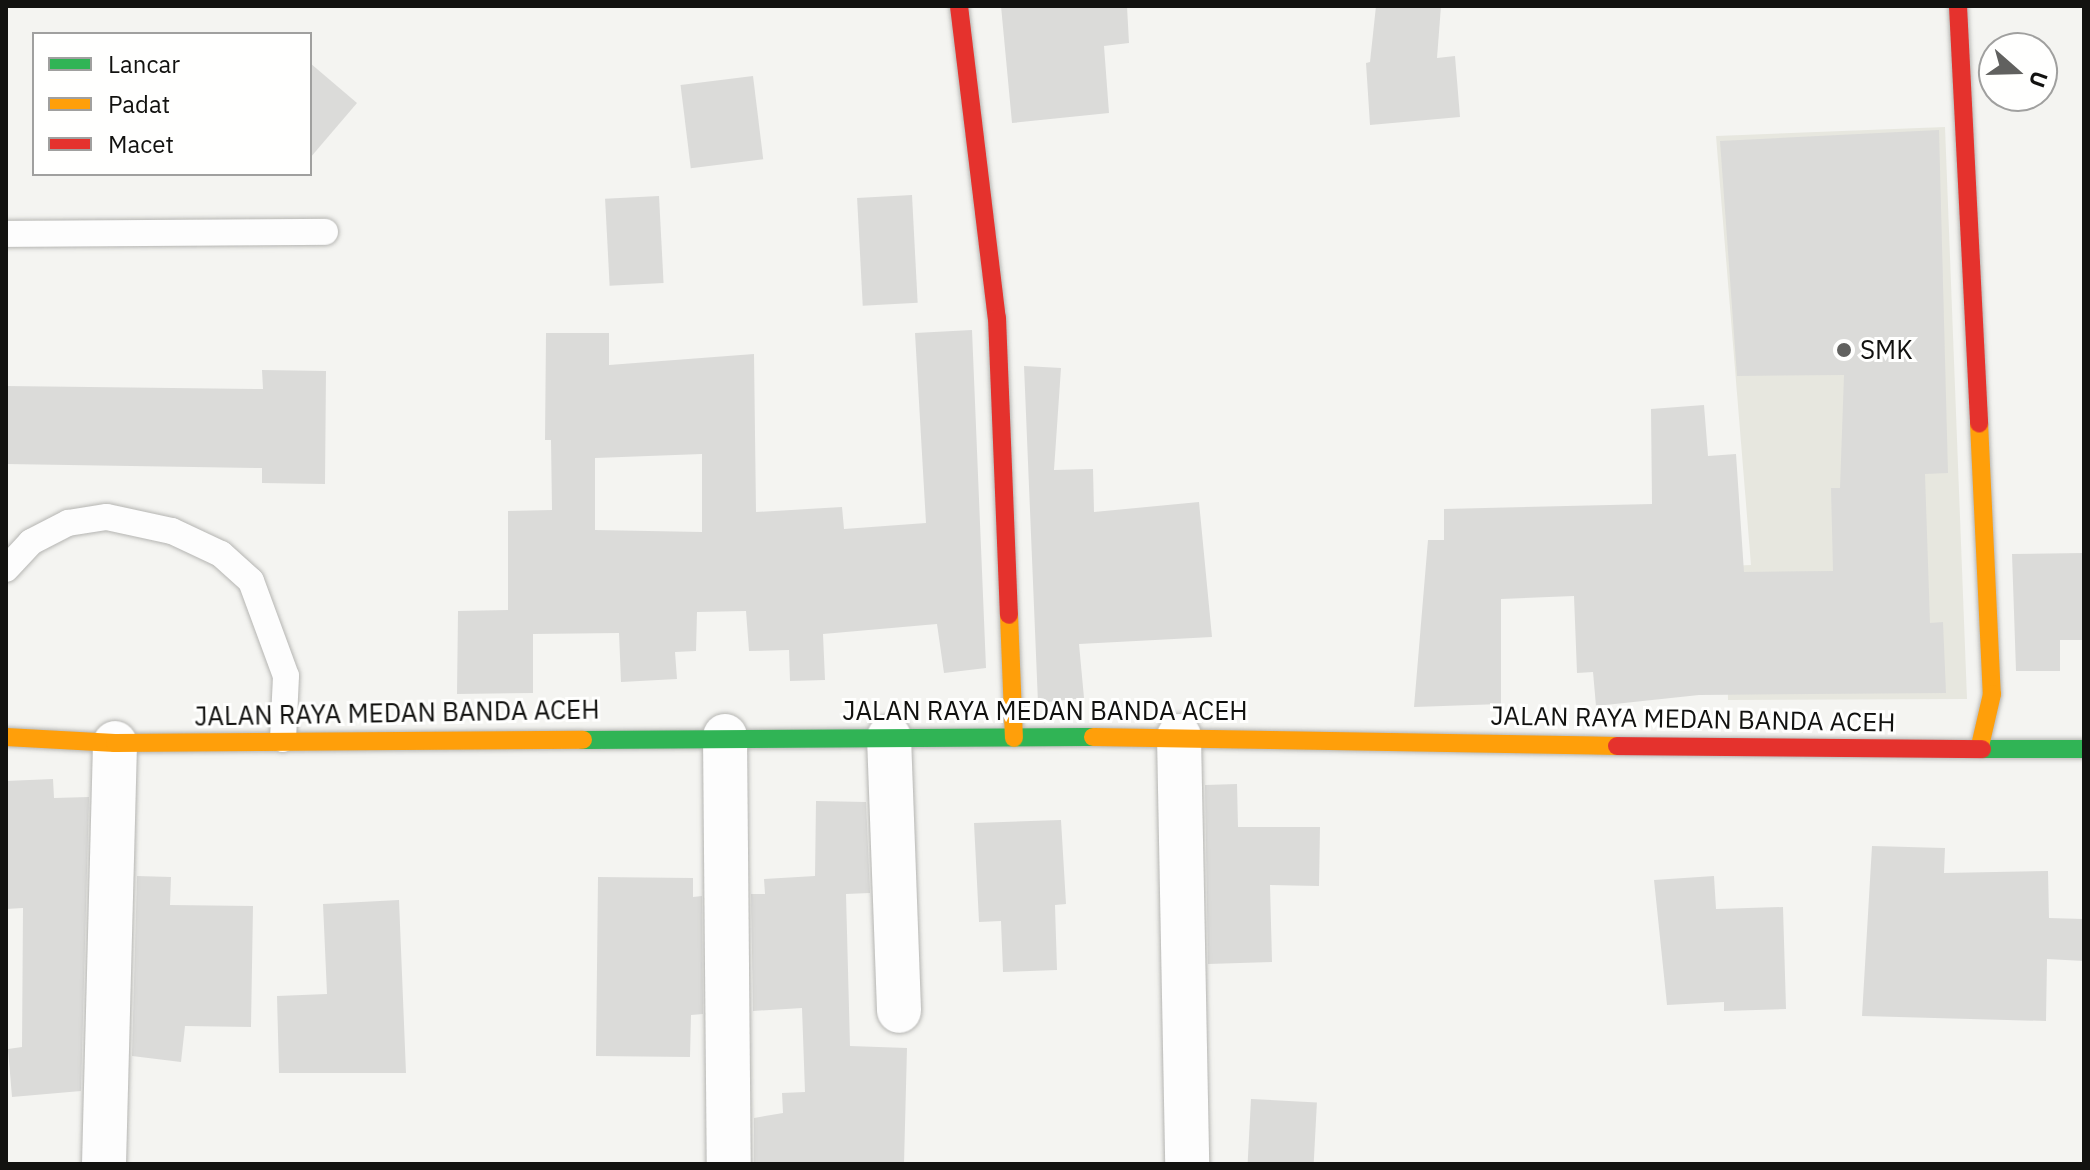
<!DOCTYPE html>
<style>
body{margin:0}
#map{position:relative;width:2090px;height:1170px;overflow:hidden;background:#f4f4f1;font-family:"IBM Plex Sans",sans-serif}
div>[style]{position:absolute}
.built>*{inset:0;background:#e7e7df}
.building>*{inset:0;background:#dbdbd9;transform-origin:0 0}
.roads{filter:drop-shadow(0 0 2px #b5b5b2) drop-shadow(0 0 2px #b5b5b2)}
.lane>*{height:26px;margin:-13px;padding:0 13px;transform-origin:13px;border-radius:13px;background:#fdfdfd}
.street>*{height:44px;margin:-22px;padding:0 22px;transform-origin:22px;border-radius:22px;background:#fdfdfd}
.fast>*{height:18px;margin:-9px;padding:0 9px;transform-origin:9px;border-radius:9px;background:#30b455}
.slow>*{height:18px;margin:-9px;padding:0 9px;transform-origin:9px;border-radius:9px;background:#ff9f0a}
.jam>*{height:18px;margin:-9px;padding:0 9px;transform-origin:9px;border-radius:9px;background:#e5322d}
.dots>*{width:22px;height:22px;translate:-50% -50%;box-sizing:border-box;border:4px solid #fffffe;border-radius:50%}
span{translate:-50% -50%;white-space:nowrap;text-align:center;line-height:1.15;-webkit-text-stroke:6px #fffffe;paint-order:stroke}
.poi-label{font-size:26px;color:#121210}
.left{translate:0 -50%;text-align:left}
.street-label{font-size:26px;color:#121210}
.frame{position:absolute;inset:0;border:8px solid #121210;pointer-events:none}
.legend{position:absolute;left:32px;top:32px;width:280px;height:144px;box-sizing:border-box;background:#fffffe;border:2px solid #a0a09f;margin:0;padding:10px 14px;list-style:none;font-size:24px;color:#121210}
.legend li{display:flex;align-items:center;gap:16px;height:40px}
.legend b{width:40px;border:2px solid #a0a09f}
.north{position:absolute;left:1978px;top:32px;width:80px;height:80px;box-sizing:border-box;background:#fffffe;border:2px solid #a0a09f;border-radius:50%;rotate:110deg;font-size:22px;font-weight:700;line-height:32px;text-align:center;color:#121210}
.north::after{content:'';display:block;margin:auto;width:28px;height:36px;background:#61615f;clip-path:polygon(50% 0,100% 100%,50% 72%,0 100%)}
</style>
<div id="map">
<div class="built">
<div style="clip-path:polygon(1945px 127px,1967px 699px,1728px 700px,1725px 566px,1751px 565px,1716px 136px)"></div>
</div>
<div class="building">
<div style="clip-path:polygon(1001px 6px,1127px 6px,1129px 43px,1104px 46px,1109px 113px,1012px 123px)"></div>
<div style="clip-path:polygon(1376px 6px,1441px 6px,1437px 58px,1455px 56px,1460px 117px,1370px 125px,1366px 63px,1370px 62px)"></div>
<div style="clip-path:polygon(310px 63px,357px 103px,310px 158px)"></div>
<div style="left:753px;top:76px;width:84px;height:73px;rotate:83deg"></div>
<div style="clip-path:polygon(1939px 130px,1948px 473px,1925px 474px,1930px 623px,1943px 622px,1946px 693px,1699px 695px,1596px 706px,1593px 672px,1577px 673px,1574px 596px,1501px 599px,1501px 704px,1414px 707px,1428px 540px,1444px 540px,1444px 509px,1652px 504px,1651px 409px,1704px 405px,1708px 456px,1736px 454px,1744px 572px,1833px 571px,1831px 488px,1840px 488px,1844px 375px,1737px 376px,1720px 141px)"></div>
<div style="left:912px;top:195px;width:108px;height:55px;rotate:87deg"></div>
<div style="left:659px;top:196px;width:87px;height:54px;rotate:87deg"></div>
<div style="clip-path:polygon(evenodd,972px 330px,986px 668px,944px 673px,937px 624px,823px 634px,825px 680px,790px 681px,789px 650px,749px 651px,746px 611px,697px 612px,696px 651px,675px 652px,677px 679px,621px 682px,619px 633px,533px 634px,533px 693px,457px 694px,458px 611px,508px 610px,508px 511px,552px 510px,551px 440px,545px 440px,546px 333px,609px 333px,609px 365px,754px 354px,756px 512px,842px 507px,844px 529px,926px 523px,915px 333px,972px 330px,702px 454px,702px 532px,595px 530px,595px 458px,702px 454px)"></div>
<div style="clip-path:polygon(1024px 366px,1061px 368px,1054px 470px,1093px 469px,1094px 512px,1199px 502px,1212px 637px,1079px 644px,1084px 698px,1038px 703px)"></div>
<div style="clip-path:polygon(262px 370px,326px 371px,325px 484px,262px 483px,262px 468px,6px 464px,6px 386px,263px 389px)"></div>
<div style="clip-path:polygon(2084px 553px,2084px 640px,2060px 640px,2060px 671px,2016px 671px,2012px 554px)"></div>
<div style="clip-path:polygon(53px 779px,54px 798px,89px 797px,81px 1091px,12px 1097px,8px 1049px,22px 1047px,23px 908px,6px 909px,6px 781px)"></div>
<div style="clip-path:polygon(1237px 784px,1238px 827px,1320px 827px,1319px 886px,1270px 885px,1272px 962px,1208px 964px,1205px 785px)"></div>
<div style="clip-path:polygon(816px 801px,866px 802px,870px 893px,846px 894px,850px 1046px,907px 1048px,904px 1164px,754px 1164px,754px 1118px,783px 1113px,782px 1093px,805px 1092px,802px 1008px,753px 1011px,751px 894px,765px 894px,764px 879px,815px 876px)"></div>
<div style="clip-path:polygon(1061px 820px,1066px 904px,1055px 905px,1057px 970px,1003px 972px,1001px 921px,979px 922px,974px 823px)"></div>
<div style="clip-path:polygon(1872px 846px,1945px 848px,1944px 873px,2048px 871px,2049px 918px,2084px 919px,2084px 961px,2047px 959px,2046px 1021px,1862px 1016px)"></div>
<div style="clip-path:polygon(137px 876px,171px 877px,170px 905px,253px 906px,251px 1027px,185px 1026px,181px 1062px,132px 1056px)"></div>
<div style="clip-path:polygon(1714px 876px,1716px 909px,1783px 907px,1786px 1009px,1724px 1011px,1724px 1002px,1667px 1005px,1654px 880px)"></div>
<div style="clip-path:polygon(598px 877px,693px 878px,693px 897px,702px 896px,703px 1014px,691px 1015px,690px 1057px,596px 1056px)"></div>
<div style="clip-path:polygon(399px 900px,406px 1073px,279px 1073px,277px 996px,327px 994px,323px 904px)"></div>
<div style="left:1251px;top:1099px;width:66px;height:63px;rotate:3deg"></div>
</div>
<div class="roads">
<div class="lane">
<div style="left:6px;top:234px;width:319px;rotate:-0.4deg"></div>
<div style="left:6px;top:569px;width:37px;rotate:-47deg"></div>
<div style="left:31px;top:542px;width:42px;rotate:-27.2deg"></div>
<div style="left:68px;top:523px;width:39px;rotate:-9deg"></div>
<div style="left:107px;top:517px;width:66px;rotate:12.2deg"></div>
<div style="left:172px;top:531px;width:54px;rotate:25.1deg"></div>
<div style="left:221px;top:554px;width:40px;rotate:42deg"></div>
<div style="left:251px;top:581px;width:101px;rotate:69.8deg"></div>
<div style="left:286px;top:676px;width:63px;rotate:92.7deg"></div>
</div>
<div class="street">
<div style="left:725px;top:736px;width:428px;rotate:89.5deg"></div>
<div style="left:1179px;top:736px;width:428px;rotate:88.9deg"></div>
<div style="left:889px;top:737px;width:274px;rotate:87.9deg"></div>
<div style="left:104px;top:1164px;width:421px;rotate:-88.5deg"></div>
</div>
<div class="fast">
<div style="left:583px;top:740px;width:510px;rotate:-0.34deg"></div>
<div style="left:1982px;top:749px;width:102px"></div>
</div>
<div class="slow">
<div style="left:1979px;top:423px;width:271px;rotate:87.3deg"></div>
<div style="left:1992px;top:694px;width:53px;rotate:103deg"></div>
<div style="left:1009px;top:615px;width:123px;rotate:87.7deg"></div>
<div style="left:6px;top:737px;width:109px;rotate:3.2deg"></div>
<div style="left:115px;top:743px;width:468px;rotate:-0.4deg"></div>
<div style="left:1093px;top:737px;width:524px;rotate:0.98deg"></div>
</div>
<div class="jam">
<div style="left:959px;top:6px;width:314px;rotate:83.1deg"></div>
<div style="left:997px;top:318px;width:297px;rotate:87.7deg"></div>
<div style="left:1958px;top:6px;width:418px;rotate:87.1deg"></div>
<div style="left:1617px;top:746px;width:365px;rotate:0.5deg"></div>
</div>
</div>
<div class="dots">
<div style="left:1844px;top:350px;background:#61615f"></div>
</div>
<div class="poi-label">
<span class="left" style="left:1860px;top:350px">SMK</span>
</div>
<div class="street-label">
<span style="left:1045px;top:711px">JALAN RAYA MEDAN BANDA ACEH</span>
<span style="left:397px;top:713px;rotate:-1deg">JALAN RAYA MEDAN BANDA ACEH</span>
<span style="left:1693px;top:719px;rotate:1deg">JALAN RAYA MEDAN BANDA ACEH</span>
</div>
<div class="frame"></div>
<ul class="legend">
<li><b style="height:10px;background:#30b455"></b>Lancar</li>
<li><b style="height:10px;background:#ff9f0a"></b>Padat</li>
<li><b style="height:10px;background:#e5322d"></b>Macet</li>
</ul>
<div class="north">U</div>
</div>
